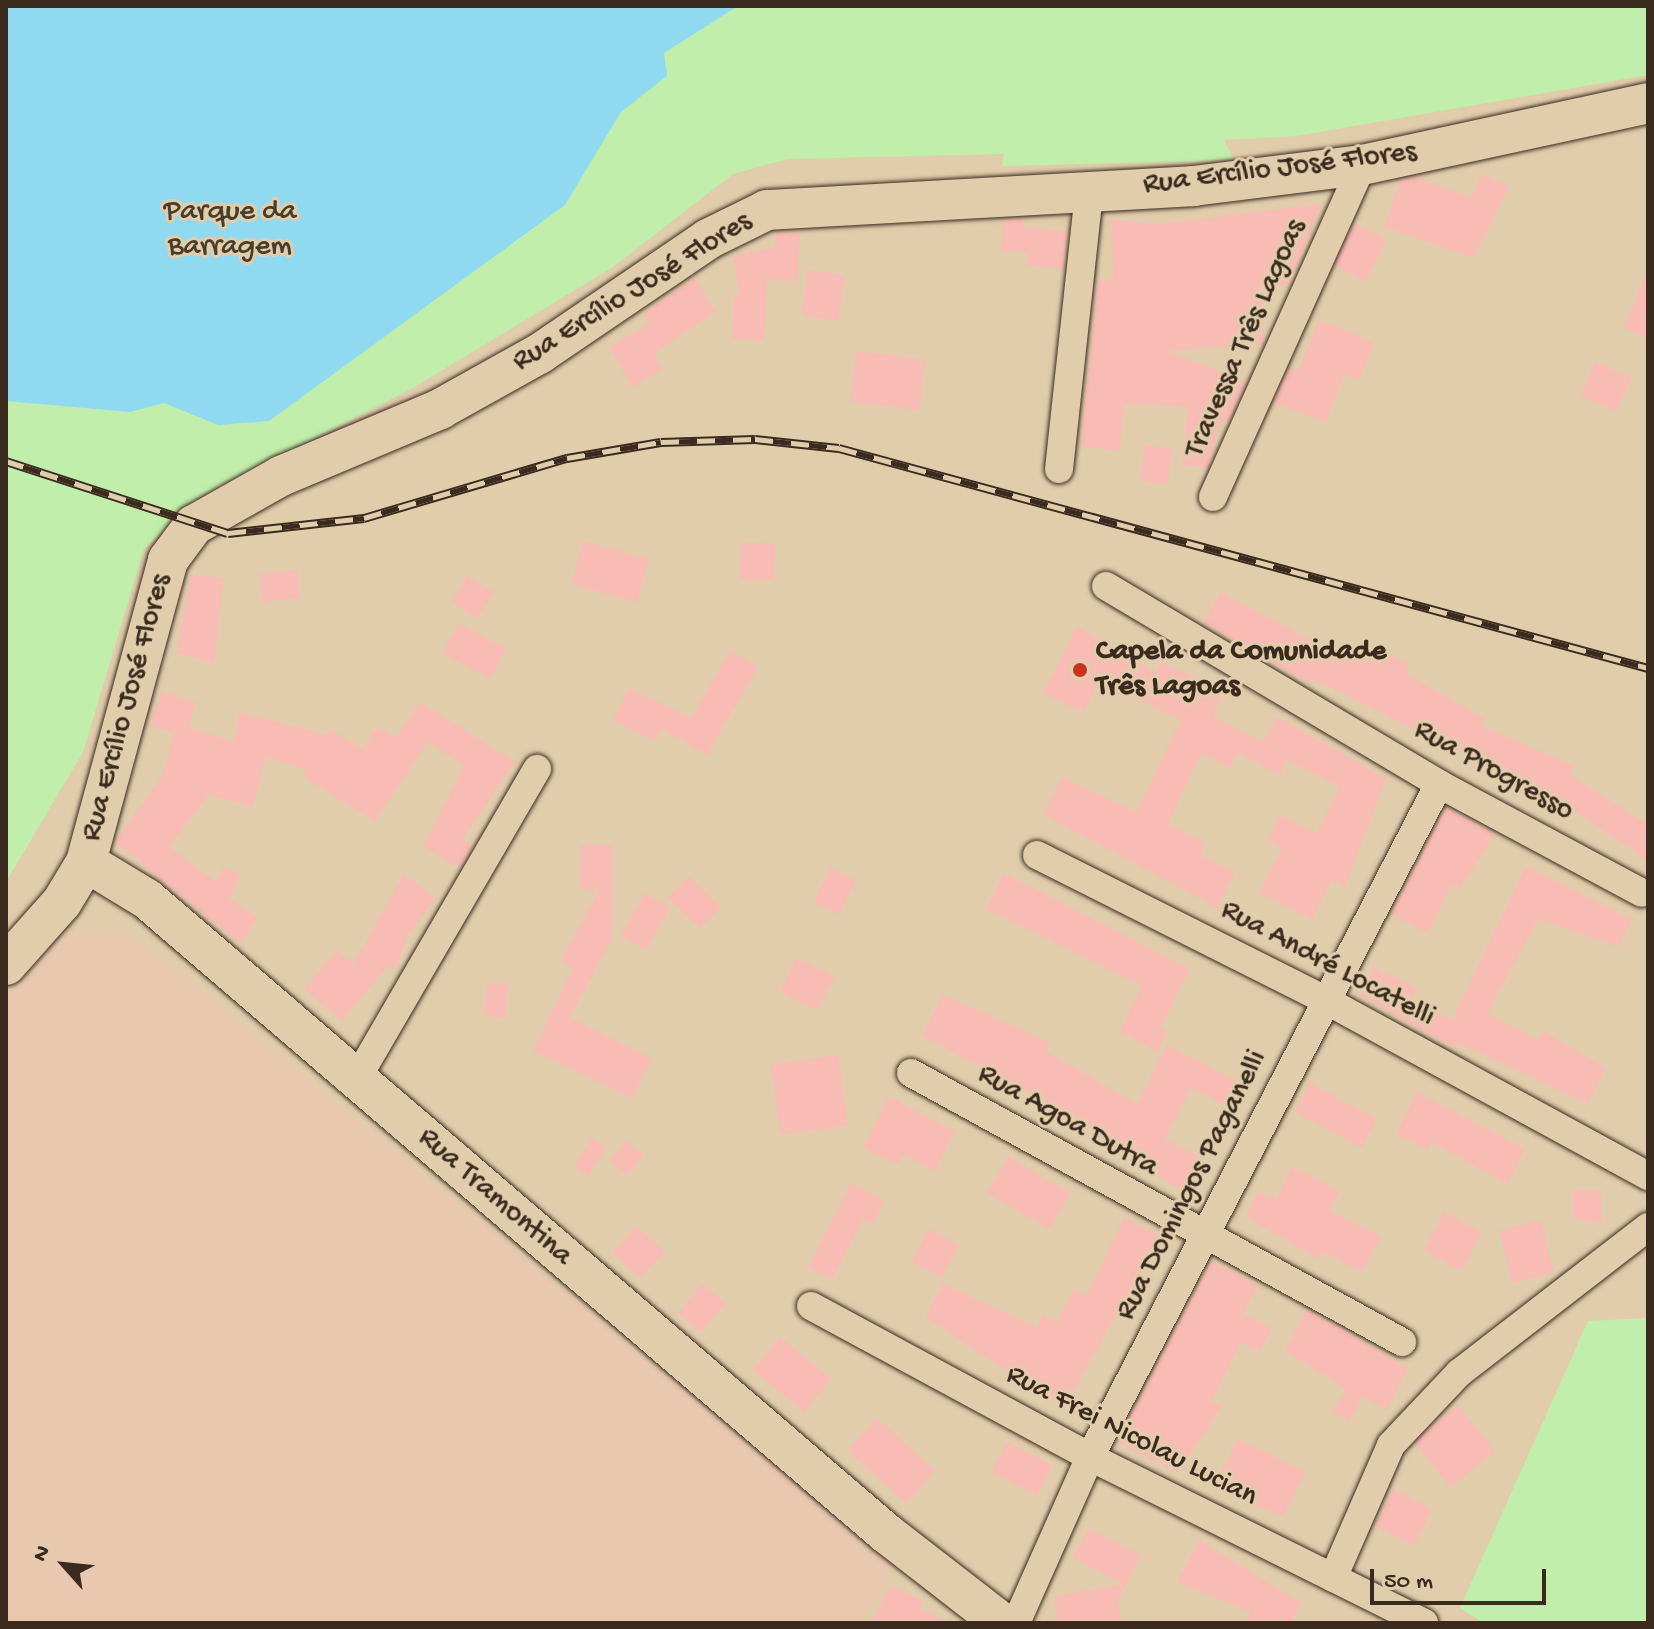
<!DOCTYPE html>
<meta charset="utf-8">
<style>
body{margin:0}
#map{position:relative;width:1654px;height:1629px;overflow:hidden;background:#e1cdac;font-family:"Gochi Hand",sans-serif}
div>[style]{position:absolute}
.built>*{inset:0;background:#e8c8af}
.green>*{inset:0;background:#c1eeab}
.water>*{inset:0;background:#90daf1}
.building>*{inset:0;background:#f8bcb5;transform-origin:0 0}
.roads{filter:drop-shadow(0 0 2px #3b2a1e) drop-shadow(0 0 2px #3b2a1e)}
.street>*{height:28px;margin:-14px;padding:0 14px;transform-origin:14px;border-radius:14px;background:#e1cdac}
.secondary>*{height:40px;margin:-20px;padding:0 20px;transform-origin:20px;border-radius:20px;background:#e1cdac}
.rail>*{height:9px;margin-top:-4.5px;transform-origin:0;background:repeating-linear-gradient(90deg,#e1cdac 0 18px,#3b2a1e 0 36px);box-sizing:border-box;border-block:2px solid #3b2a1e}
.dots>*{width:22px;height:22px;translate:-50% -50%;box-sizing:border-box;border:4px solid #e1cdac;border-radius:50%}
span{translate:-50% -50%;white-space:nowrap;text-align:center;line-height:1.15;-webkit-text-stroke:6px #e1cdac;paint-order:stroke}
.street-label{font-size:30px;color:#3b2a1e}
.park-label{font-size:30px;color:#483e2c}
.poi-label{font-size:30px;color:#3b2a1e;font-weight:700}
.left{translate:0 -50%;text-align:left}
.frame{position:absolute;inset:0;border:8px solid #3b2a1e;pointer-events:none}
.north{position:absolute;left:24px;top:1525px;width:80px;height:80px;-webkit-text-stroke:6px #e1cdac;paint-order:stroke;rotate:297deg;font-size:22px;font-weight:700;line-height:32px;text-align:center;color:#3b2a1e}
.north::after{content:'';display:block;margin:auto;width:28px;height:36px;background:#3b2a1e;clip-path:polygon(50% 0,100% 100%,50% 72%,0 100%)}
.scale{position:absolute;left:1370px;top:1569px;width:176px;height:36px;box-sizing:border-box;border:4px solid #3b2a1e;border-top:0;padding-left:10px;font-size:24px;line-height:28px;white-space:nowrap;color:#3b2a1e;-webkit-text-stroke:6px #e1cdac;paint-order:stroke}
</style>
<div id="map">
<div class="built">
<div style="clip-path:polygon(71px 932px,124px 933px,156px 953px,893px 1563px,861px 1623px,6px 1623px,6px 989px,41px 948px)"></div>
</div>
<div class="green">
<div style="clip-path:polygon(6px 6px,1648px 6px,1648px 75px,1296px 136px,1224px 140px,1234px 160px,1002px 166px,1004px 154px,788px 159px,733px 174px,613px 267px,411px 389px,193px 501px,144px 549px,83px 752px,6px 882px)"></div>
<div style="clip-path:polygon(1648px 1318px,1648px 1623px,1484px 1623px,1460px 1608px,1588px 1321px)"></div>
</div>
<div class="water">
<div style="clip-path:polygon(6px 6px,738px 6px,664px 53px,667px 76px,621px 112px,565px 205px,269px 421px,218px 425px,164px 403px,130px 412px,6px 401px)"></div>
</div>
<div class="building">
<div style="clip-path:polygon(1482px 174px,1509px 187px,1474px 258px,1384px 227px,1400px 180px,1414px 177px,1470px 197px)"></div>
<div style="clip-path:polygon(1321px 204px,1290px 284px,1248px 292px,1263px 298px,1263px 344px,1167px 351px,1246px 382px,1228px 423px,1221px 420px,1208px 468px,1182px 465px,1188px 407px,1125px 403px,1119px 451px,1081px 446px,1098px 280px,1113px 280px,1112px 219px,1159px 224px)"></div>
<div style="clip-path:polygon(1023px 219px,1022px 227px,1067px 231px,1063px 269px,1027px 266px,1028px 253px,1001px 251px,1004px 220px)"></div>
<div style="left:1355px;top:223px;width:36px;height:47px;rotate:27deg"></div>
<div style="clip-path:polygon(777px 232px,800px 233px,798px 281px,767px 280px,764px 341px,732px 339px,734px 294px,740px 295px,733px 255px,774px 248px)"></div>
<div style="left:808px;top:270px;width:37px;height:46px;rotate:8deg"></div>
<div style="clip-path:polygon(1648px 271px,1648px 338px,1623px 327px)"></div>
<div style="clip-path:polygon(694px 278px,716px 311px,654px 354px,663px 369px,632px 387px,609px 347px,649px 324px,643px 314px)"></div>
<div style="clip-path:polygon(1319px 320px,1374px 342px,1359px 380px,1344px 374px,1326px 422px,1274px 403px,1289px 368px,1298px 371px)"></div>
<div style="left:856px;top:351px;width:70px;height:51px;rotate:7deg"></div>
<div style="left:1595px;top:362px;width:39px;height:37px;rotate:23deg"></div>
<div style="left:1145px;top:445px;width:28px;height:36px;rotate:8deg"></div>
<div style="left:583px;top:541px;width:68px;height:45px;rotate:15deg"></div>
<div style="left:741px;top:542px;width:34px;height:37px;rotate:3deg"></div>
<div style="left:297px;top:570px;width:28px;height:38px;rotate:84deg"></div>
<div style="clip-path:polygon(191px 574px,224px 578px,214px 663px,176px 653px)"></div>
<div style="left:467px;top:576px;width:31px;height:31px;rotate:31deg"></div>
<div style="clip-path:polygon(1220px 592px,1331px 650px,1334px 644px,1372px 663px,1379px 648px,1409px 664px,1405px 673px,1484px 718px,1480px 725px,1574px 766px,1570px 775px,1648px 825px,1648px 861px,1569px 807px,1312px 678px,1309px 683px,1204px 623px)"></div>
<div style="left:459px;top:623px;width:54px;height:34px;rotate:29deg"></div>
<div style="clip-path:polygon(1077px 626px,1156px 672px,1161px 662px,1225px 691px,1213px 716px,1263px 742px,1277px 716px,1386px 779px,1345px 887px,1332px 880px,1312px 920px,1259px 893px,1282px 848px,1267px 840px,1280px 815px,1316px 834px,1340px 787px,1287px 760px,1280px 775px,1237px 753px,1230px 768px,1202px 753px,1184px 789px,1168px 824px,1206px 843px,1200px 855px,1235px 873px,1217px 908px,1043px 814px,1062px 777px,1136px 812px,1181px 720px,1099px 682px,1083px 713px,1043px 693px)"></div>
<div style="clip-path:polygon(730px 651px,758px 667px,707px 755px,662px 729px,656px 741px,613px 720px,629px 688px,691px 718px)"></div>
<div style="clip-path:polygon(161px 692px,196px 702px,188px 728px,234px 741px,239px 712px,327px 735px,331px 730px,363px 749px,377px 727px,396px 738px,420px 702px,515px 762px,462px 840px,473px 846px,460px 868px,423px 847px,464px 766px,428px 742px,375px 821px,303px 777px,306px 770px,266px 756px,253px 806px,208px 795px,169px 847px,216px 882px,224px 867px,240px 875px,229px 898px,258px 918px,240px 943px,115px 842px,162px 776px,174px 733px,150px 726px)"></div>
<div style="clip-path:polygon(1446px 807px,1495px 833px,1460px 889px,1452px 884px,1427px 933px,1391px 914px)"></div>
<div style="clip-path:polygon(581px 845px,612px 845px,612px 939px,570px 1017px,652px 1059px,632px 1098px,533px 1051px,573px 968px,560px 961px,600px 889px,580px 889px)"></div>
<div style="clip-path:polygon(1526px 866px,1632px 920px,1618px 947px,1538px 919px,1487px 1014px,1538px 1039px,1542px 1030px,1606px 1068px,1587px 1104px,1470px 1048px,1441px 1041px,1360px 995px,1374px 967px,1417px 988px,1411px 1000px,1452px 1020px)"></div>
<div style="left:831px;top:868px;width:28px;height:38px;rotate:27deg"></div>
<div style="clip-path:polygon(1004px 873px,1190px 969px,1160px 1028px,1167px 1031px,1157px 1051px,1120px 1032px,1142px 986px,986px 909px)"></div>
<div style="clip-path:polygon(404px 874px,436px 899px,409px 933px,395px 970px,388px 966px,342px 1021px,304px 989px,337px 950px,353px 964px)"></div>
<div style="left:688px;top:876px;width:45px;height:30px;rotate:43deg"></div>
<div style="left:645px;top:893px;width:29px;height:49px;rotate:29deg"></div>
<div style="left:797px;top:958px;width:42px;height:38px;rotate:27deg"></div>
<div style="left:487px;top:983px;width:21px;height:33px;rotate:5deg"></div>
<div style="clip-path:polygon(943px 995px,1050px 1042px,1046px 1051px,1137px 1104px,1167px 1045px,1243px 1084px,1230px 1108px,1191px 1088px,1165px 1139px,1203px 1158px,1186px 1191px,1135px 1165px,1141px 1152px,922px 1036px)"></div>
<div style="left:838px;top:1055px;width:71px;height:68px;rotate:82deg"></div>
<div style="left:1310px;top:1083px;width:76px;height:33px;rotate:28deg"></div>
<div style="clip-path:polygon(1417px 1092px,1525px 1149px,1507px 1184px,1432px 1142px,1428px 1150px,1396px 1134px)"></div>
<div style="clip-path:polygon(889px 1096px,955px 1132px,935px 1171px,903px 1155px,897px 1165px,863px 1148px)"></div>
<div style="left:592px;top:1138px;width:17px;height:34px;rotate:31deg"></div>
<div style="left:626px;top:1141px;width:23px;height:26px;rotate:40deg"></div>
<div style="left:1008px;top:1157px;width:72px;height:42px;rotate:30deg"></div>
<div style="clip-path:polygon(1292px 1167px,1340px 1191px,1330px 1211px,1381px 1236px,1362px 1272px,1323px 1252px,1319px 1259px,1245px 1217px,1258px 1191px,1276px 1200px)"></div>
<div style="clip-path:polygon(851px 1183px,885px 1200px,872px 1225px,863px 1220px,832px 1279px,808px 1267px)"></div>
<div style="clip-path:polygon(1573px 1190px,1601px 1190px,1601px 1224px,1573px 1218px)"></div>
<div style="left:1444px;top:1212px;width:43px;height:44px;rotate:28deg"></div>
<div style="clip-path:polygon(1124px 1218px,1160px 1236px,1064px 1408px,925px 1317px,943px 1284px,1037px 1327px,1043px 1315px,1057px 1322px,1073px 1290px,1086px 1296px)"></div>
<div style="left:1541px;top:1220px;width:54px;height:43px;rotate:76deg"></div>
<div style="left:637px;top:1226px;width:38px;height:36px;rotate:43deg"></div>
<div style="left:929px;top:1229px;width:34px;height:37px;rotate:28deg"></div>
<div style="clip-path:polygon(1211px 1261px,1258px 1285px,1243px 1314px,1272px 1328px,1260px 1351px,1241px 1342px,1211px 1401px,1222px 1406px,1178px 1473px,1117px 1442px)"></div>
<div style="left:703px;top:1284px;width:30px;height:38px;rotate:41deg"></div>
<div style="clip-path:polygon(1307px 1309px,1408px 1368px,1387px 1410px,1363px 1397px,1349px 1421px,1332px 1412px,1346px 1389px,1285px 1351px)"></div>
<div style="left:780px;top:1337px;width:66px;height:43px;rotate:39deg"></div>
<div style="left:1458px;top:1405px;width:60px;height:57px;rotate:52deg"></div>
<div style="left:877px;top:1418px;width:79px;height:44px;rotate:42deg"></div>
<div style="clip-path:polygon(1238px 1439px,1306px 1472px,1283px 1516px,1212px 1489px)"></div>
<div style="left:1007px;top:1442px;width:51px;height:34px;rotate:27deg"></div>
<div style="left:1394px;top:1489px;width:44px;height:41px;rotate:28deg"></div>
<div style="clip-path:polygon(1088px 1528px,1141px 1555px,1118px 1600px,1122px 1623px,1058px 1623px,1054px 1596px,1124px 1584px,1073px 1558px)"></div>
<div style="clip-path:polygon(1199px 1540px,1301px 1603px,1291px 1623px,1245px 1623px,1251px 1612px,1177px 1582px)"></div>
<div style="clip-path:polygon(890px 1585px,923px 1601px,919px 1608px,948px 1623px,871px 1623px)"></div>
</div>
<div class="roads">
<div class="street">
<div style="left:1059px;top:469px;width:280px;rotate:-83.8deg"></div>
<div style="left:1213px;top:497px;width:364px;rotate:-65.8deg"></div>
<div style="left:1106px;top:586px;width:387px;rotate:30.7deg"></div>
<div style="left:1439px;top:784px;width:230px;rotate:28.2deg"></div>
<div style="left:1037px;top:855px;width:325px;rotate:26.7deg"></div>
<div style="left:1327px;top:1001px;width:366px;rotate:28.6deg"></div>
<div style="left:911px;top:1073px;width:560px;rotate:28.72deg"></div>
<div style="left:356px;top:1080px;width:360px;rotate:-59.8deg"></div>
<div style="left:811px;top:1306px;width:317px;rotate:28.4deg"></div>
<div style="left:1090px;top:1457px;width:373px;rotate:26.4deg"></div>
<div style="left:1333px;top:1578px;width:145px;rotate:-66.4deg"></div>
<div style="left:1391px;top:1445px;width:99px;rotate:-46.6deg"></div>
<div style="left:1459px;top:1373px;width:239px;rotate:-37.7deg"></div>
<div style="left:1016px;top:1623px;width:182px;rotate:-66deg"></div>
<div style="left:1090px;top:1457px;width:758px;rotate:-62.59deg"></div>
</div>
<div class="secondary">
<div style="left:86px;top:862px;width:71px;rotate:31.2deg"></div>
<div style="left:147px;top:899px;width:974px;rotate:40.63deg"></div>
<div style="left:886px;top:1533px;width:147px;rotate:37.8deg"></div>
<div style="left:6px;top:965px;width:84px;rotate:-48.4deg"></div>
<div style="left:62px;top:902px;width:47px;rotate:-59deg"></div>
<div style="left:86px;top:862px;width:313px;rotate:-74.8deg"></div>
<div style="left:168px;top:560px;width:44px;rotate:-53.4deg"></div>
<div style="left:194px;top:525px;width:100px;rotate:-29.4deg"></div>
<div style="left:281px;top:476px;width:173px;rotate:-22.8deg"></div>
<div style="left:440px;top:409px;width:113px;rotate:-29.1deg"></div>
<div style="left:539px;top:354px;width:204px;rotate:-34.2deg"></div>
<div style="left:708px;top:239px;width:66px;rotate:-26.2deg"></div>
<div style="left:767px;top:210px;width:427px;rotate:-3.2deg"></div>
<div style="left:1193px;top:186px;width:170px;rotate:-7.1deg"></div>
<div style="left:1362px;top:165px;width:293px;rotate:-12.2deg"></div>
</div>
</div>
<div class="rail">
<div style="left:6px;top:461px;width:233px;rotate:18deg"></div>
<div style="left:228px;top:533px;width:137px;rotate:-6.3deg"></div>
<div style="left:364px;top:518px;width:212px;rotate:-16.5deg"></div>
<div style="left:567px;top:458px;width:95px;rotate:-9.7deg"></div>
<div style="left:661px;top:442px;width:94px;rotate:-1.8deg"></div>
<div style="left:755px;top:439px;width:84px;rotate:6.1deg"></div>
<div style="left:839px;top:448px;width:838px;rotate:15.21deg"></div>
</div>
<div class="dots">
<div style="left:1080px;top:670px;background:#c8321e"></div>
</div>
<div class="street-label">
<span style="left:1280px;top:170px;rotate:-7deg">Rua Ercílio José Flores</span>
<span style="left:633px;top:293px;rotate:-32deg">Rua Ercílio José Flores</span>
<span style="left:1247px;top:339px;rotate:-66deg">Travessa Três Lagoas</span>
<span style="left:128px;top:708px;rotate:-75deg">Rua Ercílio José Flores</span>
<span style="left:1493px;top:772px;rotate:29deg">Rua Progresso</span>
<span style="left:1327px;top:965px;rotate:28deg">Rua André Locatelli</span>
<span style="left:1067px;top:1122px;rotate:29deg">Rua Agoa Dutra</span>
<span style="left:1193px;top:1186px;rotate:-63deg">Rua Domingos Paganelli</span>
<span style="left:494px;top:1198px;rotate:41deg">Rua Tramontina</span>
<span style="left:1131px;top:1437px;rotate:27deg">Rua Frei Nicolau Lucian</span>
</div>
<div class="park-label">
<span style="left:230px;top:230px">Parque da<br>Barragem</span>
</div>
<div class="poi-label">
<span class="left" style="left:1096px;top:670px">Capela da Comunidade<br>Três Lagoas</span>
</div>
<div class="frame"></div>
<div class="north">N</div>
<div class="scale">50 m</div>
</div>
